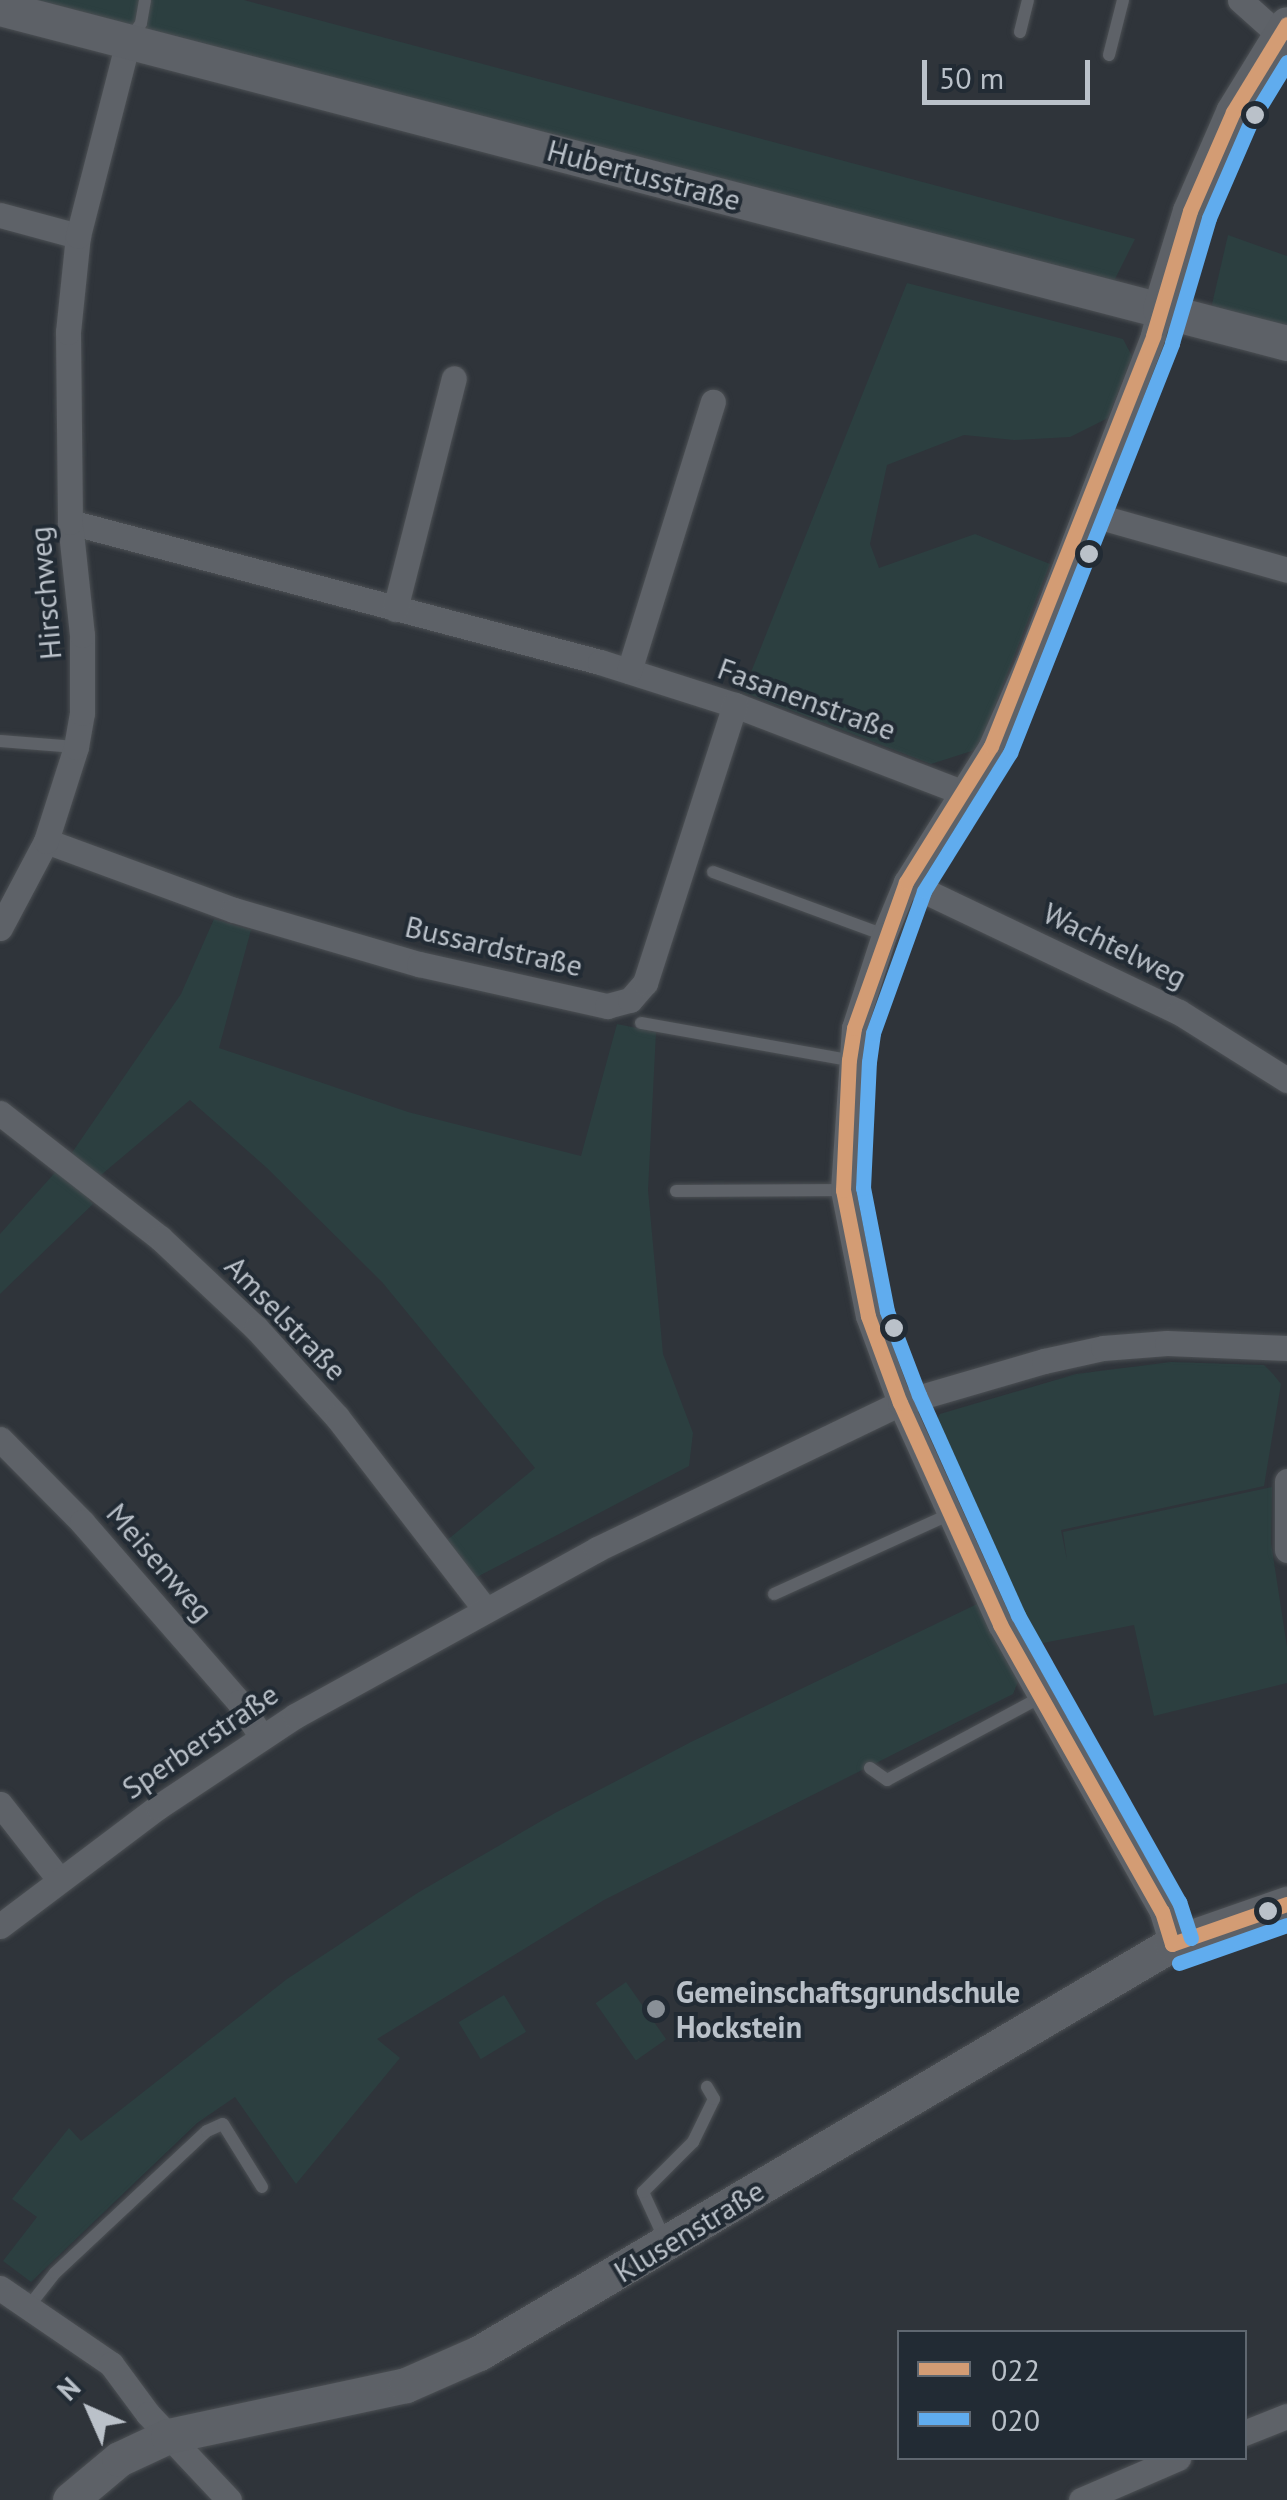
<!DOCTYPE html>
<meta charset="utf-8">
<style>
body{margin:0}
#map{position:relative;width:1287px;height:2500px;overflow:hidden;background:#2f343a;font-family:"PT Sans",sans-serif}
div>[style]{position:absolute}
.green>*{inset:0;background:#2c3f40;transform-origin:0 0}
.roads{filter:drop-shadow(0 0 2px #4c5054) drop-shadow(0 0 2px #4c5054)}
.lane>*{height:12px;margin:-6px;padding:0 6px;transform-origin:6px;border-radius:6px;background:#5e6268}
.street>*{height:25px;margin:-12.5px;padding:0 12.5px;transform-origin:12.5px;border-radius:12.5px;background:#5e6268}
.secondary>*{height:35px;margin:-17.5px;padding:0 17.5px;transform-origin:17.5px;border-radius:17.5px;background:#5d6167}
.bus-1>*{height:15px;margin:-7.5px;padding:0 7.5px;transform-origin:7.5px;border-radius:7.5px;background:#d39c74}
.bus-2>*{height:15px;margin:-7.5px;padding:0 7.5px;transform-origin:7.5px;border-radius:7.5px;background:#60acee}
.dots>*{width:28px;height:28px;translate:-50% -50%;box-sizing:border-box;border:5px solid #222b34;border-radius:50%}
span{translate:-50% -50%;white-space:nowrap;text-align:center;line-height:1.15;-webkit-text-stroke:8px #222b34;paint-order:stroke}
.street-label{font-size:30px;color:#bac1c9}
.poi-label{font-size:30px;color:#bac1c9;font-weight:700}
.left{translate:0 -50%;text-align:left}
.legend{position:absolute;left:897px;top:2330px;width:350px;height:130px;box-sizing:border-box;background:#222b34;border:2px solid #5f6770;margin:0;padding:12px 18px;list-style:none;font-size:30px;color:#bac1c9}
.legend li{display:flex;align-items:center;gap:20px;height:50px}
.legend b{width:50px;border:2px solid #5f6770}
.north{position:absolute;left:40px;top:2360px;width:100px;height:100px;-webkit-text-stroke:8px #222b34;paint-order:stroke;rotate:315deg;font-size:28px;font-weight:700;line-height:40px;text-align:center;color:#bac1c9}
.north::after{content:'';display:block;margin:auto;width:35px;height:45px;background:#bac1c9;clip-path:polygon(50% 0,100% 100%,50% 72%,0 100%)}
.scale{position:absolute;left:922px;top:60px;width:168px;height:45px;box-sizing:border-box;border:5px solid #bac1c9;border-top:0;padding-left:12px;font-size:30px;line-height:35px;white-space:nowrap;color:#bac1c9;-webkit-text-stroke:8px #222b34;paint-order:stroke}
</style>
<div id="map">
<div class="green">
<div style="clip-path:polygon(17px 0,244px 0,1135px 239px,1111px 287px)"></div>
<div style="clip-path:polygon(1228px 235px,1287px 256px,1287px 333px,1210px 313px)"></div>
<div style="clip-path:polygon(907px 283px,1123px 339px,1132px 356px,1108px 418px,1070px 437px,1014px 440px,964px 435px,887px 465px,870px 544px,879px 568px,975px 534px,1050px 564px,978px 749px,931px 764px,743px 692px)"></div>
<div style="clip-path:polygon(214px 919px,251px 930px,219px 1048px,408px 1112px,581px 1156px,617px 1024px,656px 1032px,648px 1190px,663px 1354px,693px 1433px,689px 1466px,475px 1578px,446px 1541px,535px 1468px,382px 1282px,267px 1168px,190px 1100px,82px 1191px,93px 1204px,0 1294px,0 1234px,69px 1157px,181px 994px)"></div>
<div style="clip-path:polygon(1171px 1362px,1264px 1365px,1273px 1374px,1281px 1384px,1264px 1486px,1061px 1530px,1067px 1560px,1063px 1532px,1272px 1487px,1271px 1543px,1287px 1647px,1287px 1683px,1154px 1716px,1134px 1625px,1033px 1645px,1013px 1694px,604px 1900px,377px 2039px,400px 2058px,296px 2184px,235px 2097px,197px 2123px,31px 2282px,3px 2261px,37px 2217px,12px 2199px,69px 2128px,81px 2141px,287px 1979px,419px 1892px,555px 1813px,691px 1742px,1004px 1591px,936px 1435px,934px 1422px,940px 1414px,1076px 1374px)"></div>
<div style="left:626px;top:1982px;width:70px;height:37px;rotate:55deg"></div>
<div style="left:504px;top:1995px;width:43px;height:53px;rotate:59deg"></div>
</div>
<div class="roads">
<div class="lane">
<div style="left:1020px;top:32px;width:33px;rotate:-76deg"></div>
<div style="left:130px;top:39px;width:19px;rotate:-55deg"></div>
<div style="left:141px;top:23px;width:23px;rotate:-80deg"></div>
<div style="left:1109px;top:55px;width:57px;rotate:-75.7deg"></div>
<div style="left:0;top:741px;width:76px;rotate:4.5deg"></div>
<div style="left:713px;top:872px;width:182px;rotate:20.2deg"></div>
<div style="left:641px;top:1023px;width:211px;rotate:10.1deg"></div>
<div style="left:676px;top:1191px;width:167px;rotate:-0.3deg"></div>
<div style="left:774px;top:1594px;width:193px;rotate:-24.4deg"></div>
<div style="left:870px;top:1768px;width:21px;rotate:35deg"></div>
<div style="left:887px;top:1780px;width:175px;rotate:-28.3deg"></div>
<div style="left:666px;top:2242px;width:55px;rotate:-114.7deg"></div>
<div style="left:643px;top:2192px;width:71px;rotate:-45deg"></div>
<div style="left:693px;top:2142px;width:48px;rotate:-64deg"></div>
<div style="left:714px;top:2099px;width:14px;rotate:-120deg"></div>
<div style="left:29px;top:2306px;width:42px;rotate:-51.8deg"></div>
<div style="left:55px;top:2273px;width:208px;rotate:-43.1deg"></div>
<div style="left:207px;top:2131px;width:17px;rotate:-24deg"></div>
<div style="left:223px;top:2124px;width:74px;rotate:58.2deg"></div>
</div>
<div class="street">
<div style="left:1240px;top:0;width:51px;rotate:41.8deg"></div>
<div style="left:0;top:215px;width:81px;rotate:15.1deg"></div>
<div style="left:1160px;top:309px;width:28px;rotate:105deg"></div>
<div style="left:1153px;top:336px;width:351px;rotate:111deg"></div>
<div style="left:1027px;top:664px;width:90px;rotate:113.7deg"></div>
<div style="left:991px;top:746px;width:160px;rotate:122deg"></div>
<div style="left:906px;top:882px;width:57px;rotate:112.5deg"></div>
<div style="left:884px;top:935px;width:98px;rotate:107.9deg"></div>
<div style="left:854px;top:1028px;width:162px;rotate:93.9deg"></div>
<div style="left:843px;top:1190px;width:128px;rotate:78.8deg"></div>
<div style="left:868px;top:1316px;width:93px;rotate:69.8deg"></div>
<div style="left:900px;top:1403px;width:243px;rotate:65.7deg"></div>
<div style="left:1000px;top:1624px;width:330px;rotate:60.6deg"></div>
<div style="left:1162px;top:1912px;width:34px;rotate:73deg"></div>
<div style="left:1086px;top:513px;width:209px;rotate:15.8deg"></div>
<div style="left:70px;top:522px;width:548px;rotate:14.8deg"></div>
<div style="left:600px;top:662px;width:142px;rotate:17.7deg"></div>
<div style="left:735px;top:705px;width:243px;rotate:21deg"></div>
<div style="left:395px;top:609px;width:238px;rotate:-75.7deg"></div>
<div style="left:629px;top:671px;width:282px;rotate:-72.7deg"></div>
<div style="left:46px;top:841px;width:200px;rotate:20.2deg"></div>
<div style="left:234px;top:910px;width:193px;rotate:16.3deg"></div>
<div style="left:419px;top:964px;width:193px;rotate:12.6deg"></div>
<div style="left:607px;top:1006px;width:24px;rotate:-15deg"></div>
<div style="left:630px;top:1000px;width:23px;rotate:-49deg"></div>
<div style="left:645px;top:983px;width:292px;rotate:-72.1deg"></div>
<div style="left:906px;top:882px;width:302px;rotate:25.5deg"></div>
<div style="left:1179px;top:1012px;width:128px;rotate:32.2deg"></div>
<div style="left:0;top:928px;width:98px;rotate:-62.1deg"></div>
<div style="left:46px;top:841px;width:99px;rotate:-72.3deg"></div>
<div style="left:76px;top:747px;width:35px;rotate:-80deg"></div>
<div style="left:82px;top:713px;width:78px;rotate:-90deg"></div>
<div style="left:82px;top:635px;width:114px;rotate:-96.1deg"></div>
<div style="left:70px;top:522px;width:190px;rotate:-90.6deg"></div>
<div style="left:68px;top:332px;width:97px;rotate:-84.1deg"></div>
<div style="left:78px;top:236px;width:201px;rotate:-75.6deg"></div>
<div style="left:0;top:1113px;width:203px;rotate:38deg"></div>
<div style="left:160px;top:1238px;width:132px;rotate:43.2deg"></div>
<div style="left:256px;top:1328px;width:120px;rotate:47.7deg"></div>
<div style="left:337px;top:1417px;width:242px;rotate:52.4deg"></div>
<div style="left:0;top:1439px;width:117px;rotate:45.3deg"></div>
<div style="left:82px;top:1522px;width:239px;rotate:48.9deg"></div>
<div style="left:239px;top:1702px;width:40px;rotate:57.1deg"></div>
<div style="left:1287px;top:1481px;width:69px;rotate:90deg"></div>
<div style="left:0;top:1804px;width:94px;rotate:51.9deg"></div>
<div style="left:0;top:1926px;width:198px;rotate:-37deg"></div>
<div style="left:158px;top:1807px;width:164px;rotate:-33.6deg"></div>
<div style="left:295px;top:1716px;width:345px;rotate:-28.9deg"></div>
<div style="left:597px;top:1549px;width:336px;rotate:-25.7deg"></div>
<div style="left:900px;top:1403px;width:150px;rotate:-16.3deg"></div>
<div style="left:1044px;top:1361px;width:60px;rotate:-12.4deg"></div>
<div style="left:1103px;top:1348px;width:64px;rotate:-4.5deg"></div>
<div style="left:1167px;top:1343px;width:120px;rotate:2.4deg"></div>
<div style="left:0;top:2288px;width:135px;rotate:34.4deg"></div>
<div style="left:111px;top:2364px;width:62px;rotate:53.5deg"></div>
<div style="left:148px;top:2414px;width:118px;rotate:46.7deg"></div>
<div style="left:1244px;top:2433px;width:46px;rotate:-21.6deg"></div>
<div style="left:1081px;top:2500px;width:106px;rotate:-23.4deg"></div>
</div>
<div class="secondary">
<div style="left:0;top:8px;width:1330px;rotate:14.59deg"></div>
<div style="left:1160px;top:309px;width:102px;rotate:-73deg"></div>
<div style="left:1190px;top:211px;width:108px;rotate:-66.5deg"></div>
<div style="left:1233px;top:112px;width:103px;rotate:-58.5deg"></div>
<div style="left:70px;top:2500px;width:64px;rotate:-39.9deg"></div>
<div style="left:119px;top:2459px;width:54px;rotate:-25.1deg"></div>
<div style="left:168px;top:2436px;width:243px;rotate:-12.1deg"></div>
<div style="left:406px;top:2385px;width:80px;rotate:-23.7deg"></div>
<div style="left:479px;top:2353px;width:805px;rotate:-30.55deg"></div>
<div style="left:1172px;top:1944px;width:122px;rotate:-19.2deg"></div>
</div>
</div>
<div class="bus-1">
<div style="left:1172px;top:1944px;width:34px;rotate:-107deg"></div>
<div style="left:1162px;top:1912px;width:330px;rotate:-119.4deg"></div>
<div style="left:1000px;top:1624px;width:243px;rotate:-114.3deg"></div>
<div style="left:900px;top:1403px;width:93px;rotate:-110.2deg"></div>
<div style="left:868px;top:1316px;width:128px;rotate:-101.2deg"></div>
<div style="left:843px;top:1190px;width:130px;rotate:-87.4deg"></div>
<div style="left:849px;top:1060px;width:32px;rotate:-81deg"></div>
<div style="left:854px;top:1028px;width:155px;rotate:-70.4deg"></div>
<div style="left:906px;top:882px;width:160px;rotate:-58deg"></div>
<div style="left:991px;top:746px;width:441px;rotate:-68.4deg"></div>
<div style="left:1153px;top:336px;width:130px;rotate:-73.5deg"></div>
<div style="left:1190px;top:211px;width:108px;rotate:-66.5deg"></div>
<div style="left:1233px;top:112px;width:103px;rotate:-58.5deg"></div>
<div style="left:1172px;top:1944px;width:122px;rotate:-19.2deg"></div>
</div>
<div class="bus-2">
<div style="left:1191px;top:1938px;width:38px;rotate:-108deg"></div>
<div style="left:1179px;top:1902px;width:329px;rotate:-119.3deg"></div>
<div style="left:1018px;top:1615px;width:241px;rotate:-114.2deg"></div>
<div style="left:919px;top:1395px;width:90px;rotate:-110.9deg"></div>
<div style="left:887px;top:1311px;width:125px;rotate:-101deg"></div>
<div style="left:863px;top:1188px;width:126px;rotate:-87.3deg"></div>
<div style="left:869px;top:1062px;width:29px;rotate:-82deg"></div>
<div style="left:873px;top:1033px;width:151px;rotate:-70.2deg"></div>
<div style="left:924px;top:891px;width:163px;rotate:-58.1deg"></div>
<div style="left:1010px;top:753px;width:441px;rotate:-68.4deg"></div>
<div style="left:1172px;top:343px;width:130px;rotate:-73.5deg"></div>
<div style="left:1209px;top:218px;width:106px;rotate:-66.6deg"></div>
<div style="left:1251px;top:121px;width:69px;rotate:-58.6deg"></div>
<div style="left:1179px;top:1963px;width:114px;rotate:-19.4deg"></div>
</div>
<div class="dots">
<div style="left:1255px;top:115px;background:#bac1c9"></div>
<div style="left:1089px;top:554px;background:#bac1c9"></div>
<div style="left:894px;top:1328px;background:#bac1c9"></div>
<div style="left:1268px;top:1911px;background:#bac1c9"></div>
<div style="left:656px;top:2009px;background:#899097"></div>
</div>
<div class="street-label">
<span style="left:644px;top:175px;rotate:15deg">Hubertusstraße</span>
<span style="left:45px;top:593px;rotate:-95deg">Hirschweg</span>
<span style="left:807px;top:699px;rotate:20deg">Fasanenstraße</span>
<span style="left:1115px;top:945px;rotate:26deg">Wachtelweg</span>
<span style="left:494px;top:946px;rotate:13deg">Bussardstraße</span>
<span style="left:286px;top:1318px;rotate:46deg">Amselstraße</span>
<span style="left:160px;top:1562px;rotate:49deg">Meisenweg</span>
<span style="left:200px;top:1741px;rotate:-34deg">Sperberstraße</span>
<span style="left:689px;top:2231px;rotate:-31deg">Klusenstraße</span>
</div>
<div class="poi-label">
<span class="left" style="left:676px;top:2009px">Gemeinschaftsgrundschule<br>Hockstein</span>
</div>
<ul class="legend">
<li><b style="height:12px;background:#d39c74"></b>022</li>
<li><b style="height:12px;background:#60acee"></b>020</li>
</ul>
<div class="north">N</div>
<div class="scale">50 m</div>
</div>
